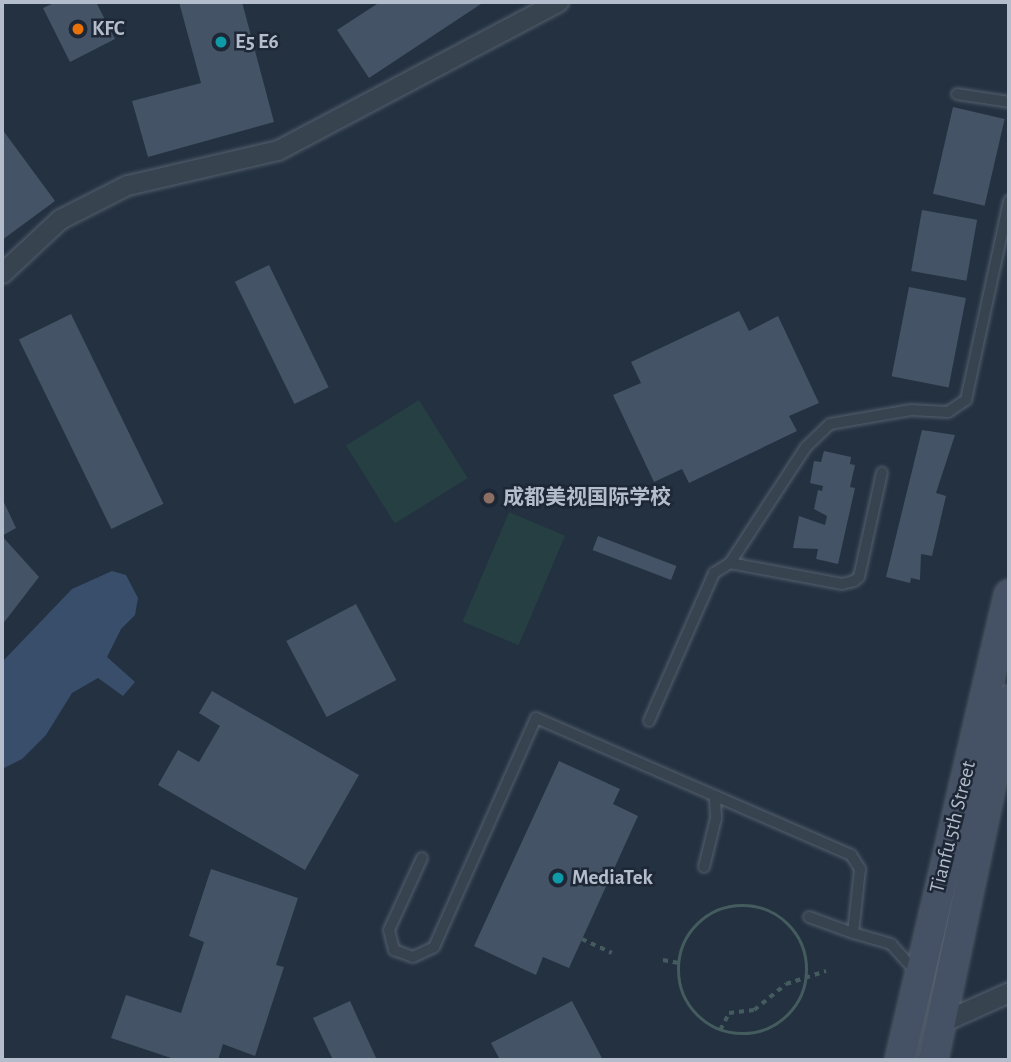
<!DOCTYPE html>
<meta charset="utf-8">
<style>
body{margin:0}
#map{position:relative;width:1011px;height:1062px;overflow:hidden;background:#233141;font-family:"Alegreya Sans","Noto Sans SC",sans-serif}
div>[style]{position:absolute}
.green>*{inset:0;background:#253f42;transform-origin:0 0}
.water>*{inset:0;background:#384e6b}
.building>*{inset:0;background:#445365;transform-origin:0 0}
.path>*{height:3.5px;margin-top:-1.75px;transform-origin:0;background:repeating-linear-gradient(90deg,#445c5e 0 5px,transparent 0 10px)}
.path>.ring{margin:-1.75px;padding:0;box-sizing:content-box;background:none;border:3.5px solid #445c5e;border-radius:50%}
.roads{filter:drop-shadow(0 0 2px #56606e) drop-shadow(0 0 2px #56606e)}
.lane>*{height:10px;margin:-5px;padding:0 5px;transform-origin:5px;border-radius:5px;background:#384350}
.street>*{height:19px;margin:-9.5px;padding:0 9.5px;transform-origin:9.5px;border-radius:9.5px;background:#384350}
.secondary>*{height:28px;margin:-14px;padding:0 14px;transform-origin:14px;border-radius:14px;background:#455164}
.dots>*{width:19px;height:19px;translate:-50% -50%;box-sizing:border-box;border:4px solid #1d2736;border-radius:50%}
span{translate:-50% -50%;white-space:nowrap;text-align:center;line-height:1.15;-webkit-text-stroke:5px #1d2736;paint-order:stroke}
.poi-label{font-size:21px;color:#b4bdcb;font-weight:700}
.left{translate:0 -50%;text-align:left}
.street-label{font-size:21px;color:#b4bdcb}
.frame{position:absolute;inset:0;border:4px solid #b4bdcb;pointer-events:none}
</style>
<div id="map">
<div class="green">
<div style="left:419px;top:400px;width:92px;height:86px;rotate:58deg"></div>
<div style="left:509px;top:512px;width:61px;height:119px;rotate:23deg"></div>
</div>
<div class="water">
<div style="clip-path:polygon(112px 571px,126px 575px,138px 598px,135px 615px,121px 629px,107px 657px,135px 682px,123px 696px,98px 678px,72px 693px,46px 735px,22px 759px,2px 769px,2px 662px,72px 589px)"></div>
</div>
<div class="building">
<div style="clip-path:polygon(56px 2px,96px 2px,115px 39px,70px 62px,43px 8px)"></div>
<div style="clip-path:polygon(179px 2px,242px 2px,274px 122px,148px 157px,132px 101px,201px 83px)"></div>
<div style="clip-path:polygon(380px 2px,484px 2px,369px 78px,337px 30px)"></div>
<div style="left:953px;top:107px;width:53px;height:89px;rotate:13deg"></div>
<div style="clip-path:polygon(2px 129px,55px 201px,2px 240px)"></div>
<div style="left:922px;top:210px;width:56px;height:62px;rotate:10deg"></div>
<div style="left:269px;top:265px;width:136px;height:38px;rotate:64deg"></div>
<div style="left:909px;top:287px;width:58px;height:91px;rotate:11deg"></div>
<div style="clip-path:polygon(739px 311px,749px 331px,778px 316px,819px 403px,789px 416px,797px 431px,689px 483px,682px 469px,654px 482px,613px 395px,641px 383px,631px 362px)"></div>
<div style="left:71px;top:314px;width:211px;height:58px;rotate:64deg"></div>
<div style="clip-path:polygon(922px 430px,955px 435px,936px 493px,946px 496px,932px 556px,921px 554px,920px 580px,911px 578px,910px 583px,886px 577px)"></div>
<div style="clip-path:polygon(824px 451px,851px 457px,850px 464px,855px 465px,850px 487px,855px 488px,838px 564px,816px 559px,818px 549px,793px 548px,799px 516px,825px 525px,827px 516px,814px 509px,818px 490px,822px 491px,823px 486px,810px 483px,814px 461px,821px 462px)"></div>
<div style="clip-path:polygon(2px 498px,16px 528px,2px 536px)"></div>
<div style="clip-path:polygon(2px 536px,39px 577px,2px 625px)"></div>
<div style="left:598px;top:536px;width:84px;height:15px;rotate:21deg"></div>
<div style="left:356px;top:604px;width:86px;height:79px;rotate:62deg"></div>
<div style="clip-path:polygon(212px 691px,359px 775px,305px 870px,158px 785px,178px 750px,199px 762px,220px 726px,199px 713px)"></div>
<div style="clip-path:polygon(559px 761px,620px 789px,613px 804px,638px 816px,569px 968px,543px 957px,536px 975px,474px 946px)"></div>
<div style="clip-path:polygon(211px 869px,298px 898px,276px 965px,284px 967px,255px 1056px,223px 1044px,218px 1060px,177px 1060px,111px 1038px,126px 995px,181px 1013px,204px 942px,189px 936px)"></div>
<div style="clip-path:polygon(350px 1001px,377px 1060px,333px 1060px,313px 1018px)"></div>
<div style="clip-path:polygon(572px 1001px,603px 1060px,500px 1060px,491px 1043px)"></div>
</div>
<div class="path">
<div class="ring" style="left:679px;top:906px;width:124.5px;height:124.5px"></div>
<div style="left:582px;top:939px;width:33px;rotate:25deg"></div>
<div style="left:663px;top:960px;width:16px;rotate:11deg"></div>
<div style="left:720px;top:1030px;width:19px;rotate:-62deg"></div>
<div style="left:729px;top:1013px;width:25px;rotate:-7deg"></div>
<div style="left:754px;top:1010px;width:41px;rotate:-39.1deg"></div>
<div style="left:786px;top:984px;width:42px;rotate:-18deg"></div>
</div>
<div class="roads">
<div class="lane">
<div style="left:957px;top:94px;width:53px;rotate:8.7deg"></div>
<div style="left:730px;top:563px;width:114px;rotate:10.6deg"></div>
<div style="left:842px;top:584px;width:12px;rotate:-14deg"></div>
<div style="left:854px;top:581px;width:6px;rotate:-39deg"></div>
<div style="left:859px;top:577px;width:107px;rotate:-77.6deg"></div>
<div style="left:649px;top:721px;width:162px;rotate:-66.3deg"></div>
<div style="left:714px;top:573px;width:19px;rotate:-32deg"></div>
<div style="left:730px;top:563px;width:139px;rotate:-56.8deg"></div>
<div style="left:806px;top:447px;width:33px;rotate:-44deg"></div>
<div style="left:830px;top:424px;width:82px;rotate:-9.8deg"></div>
<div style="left:911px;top:410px;width:37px;rotate:3deg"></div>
<div style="left:948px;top:412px;width:22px;rotate:-34deg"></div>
<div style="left:966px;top:400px;width:204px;rotate:-77.8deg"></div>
<div style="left:422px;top:858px;width:79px;rotate:114.6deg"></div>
<div style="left:389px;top:930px;width:21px;rotate:76deg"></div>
<div style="left:394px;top:950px;width:20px;rotate:20deg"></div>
<div style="left:413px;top:957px;width:23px;rotate:-25deg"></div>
<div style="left:434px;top:947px;width:251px;rotate:-66deg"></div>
<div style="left:536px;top:718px;width:344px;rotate:23.5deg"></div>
<div style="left:851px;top:855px;width:17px;rotate:57deg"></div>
<div style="left:860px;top:869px;width:64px;rotate:96.2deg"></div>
<div style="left:853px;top:933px;width:40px;rotate:16deg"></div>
<div style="left:891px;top:944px;width:36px;rotate:48deg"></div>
<div style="left:704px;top:867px;width:50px;rotate:-76.2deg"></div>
<div style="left:716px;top:818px;width:22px;rotate:-93deg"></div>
<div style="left:809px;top:917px;width:47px;rotate:20deg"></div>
</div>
<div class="street">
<div style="left:2px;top:273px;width:79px;rotate:-43deg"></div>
<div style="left:60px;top:219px;width:75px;rotate:-26.9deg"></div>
<div style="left:127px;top:185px;width:155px;rotate:-13.1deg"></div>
<div style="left:278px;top:150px;width:317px;rotate:-27.9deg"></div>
<div style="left:940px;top:1023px;width:76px;rotate:-24.2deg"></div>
</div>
<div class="secondary">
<div style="left:900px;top:1060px;width:478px;rotate:-76.8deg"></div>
<div style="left:933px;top:1060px;width:368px;rotate:-78.1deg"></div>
</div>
</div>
<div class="dots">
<div style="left:78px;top:29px;background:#e8710a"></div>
<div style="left:221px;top:42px;background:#0f9aa8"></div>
<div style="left:489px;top:498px;background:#8d6e63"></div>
<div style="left:558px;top:878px;background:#0f9aa8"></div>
</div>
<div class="poi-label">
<span class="left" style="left:92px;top:29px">KFC</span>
<span class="left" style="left:235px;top:42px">E5 E6</span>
<span class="left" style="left:503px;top:498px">成都美视国际学校</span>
<span class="left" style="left:572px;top:878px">MediaTek</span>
</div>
<div class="street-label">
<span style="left:953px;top:827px;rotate:-76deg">Tianfu 5th Street</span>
</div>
<div class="frame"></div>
</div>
